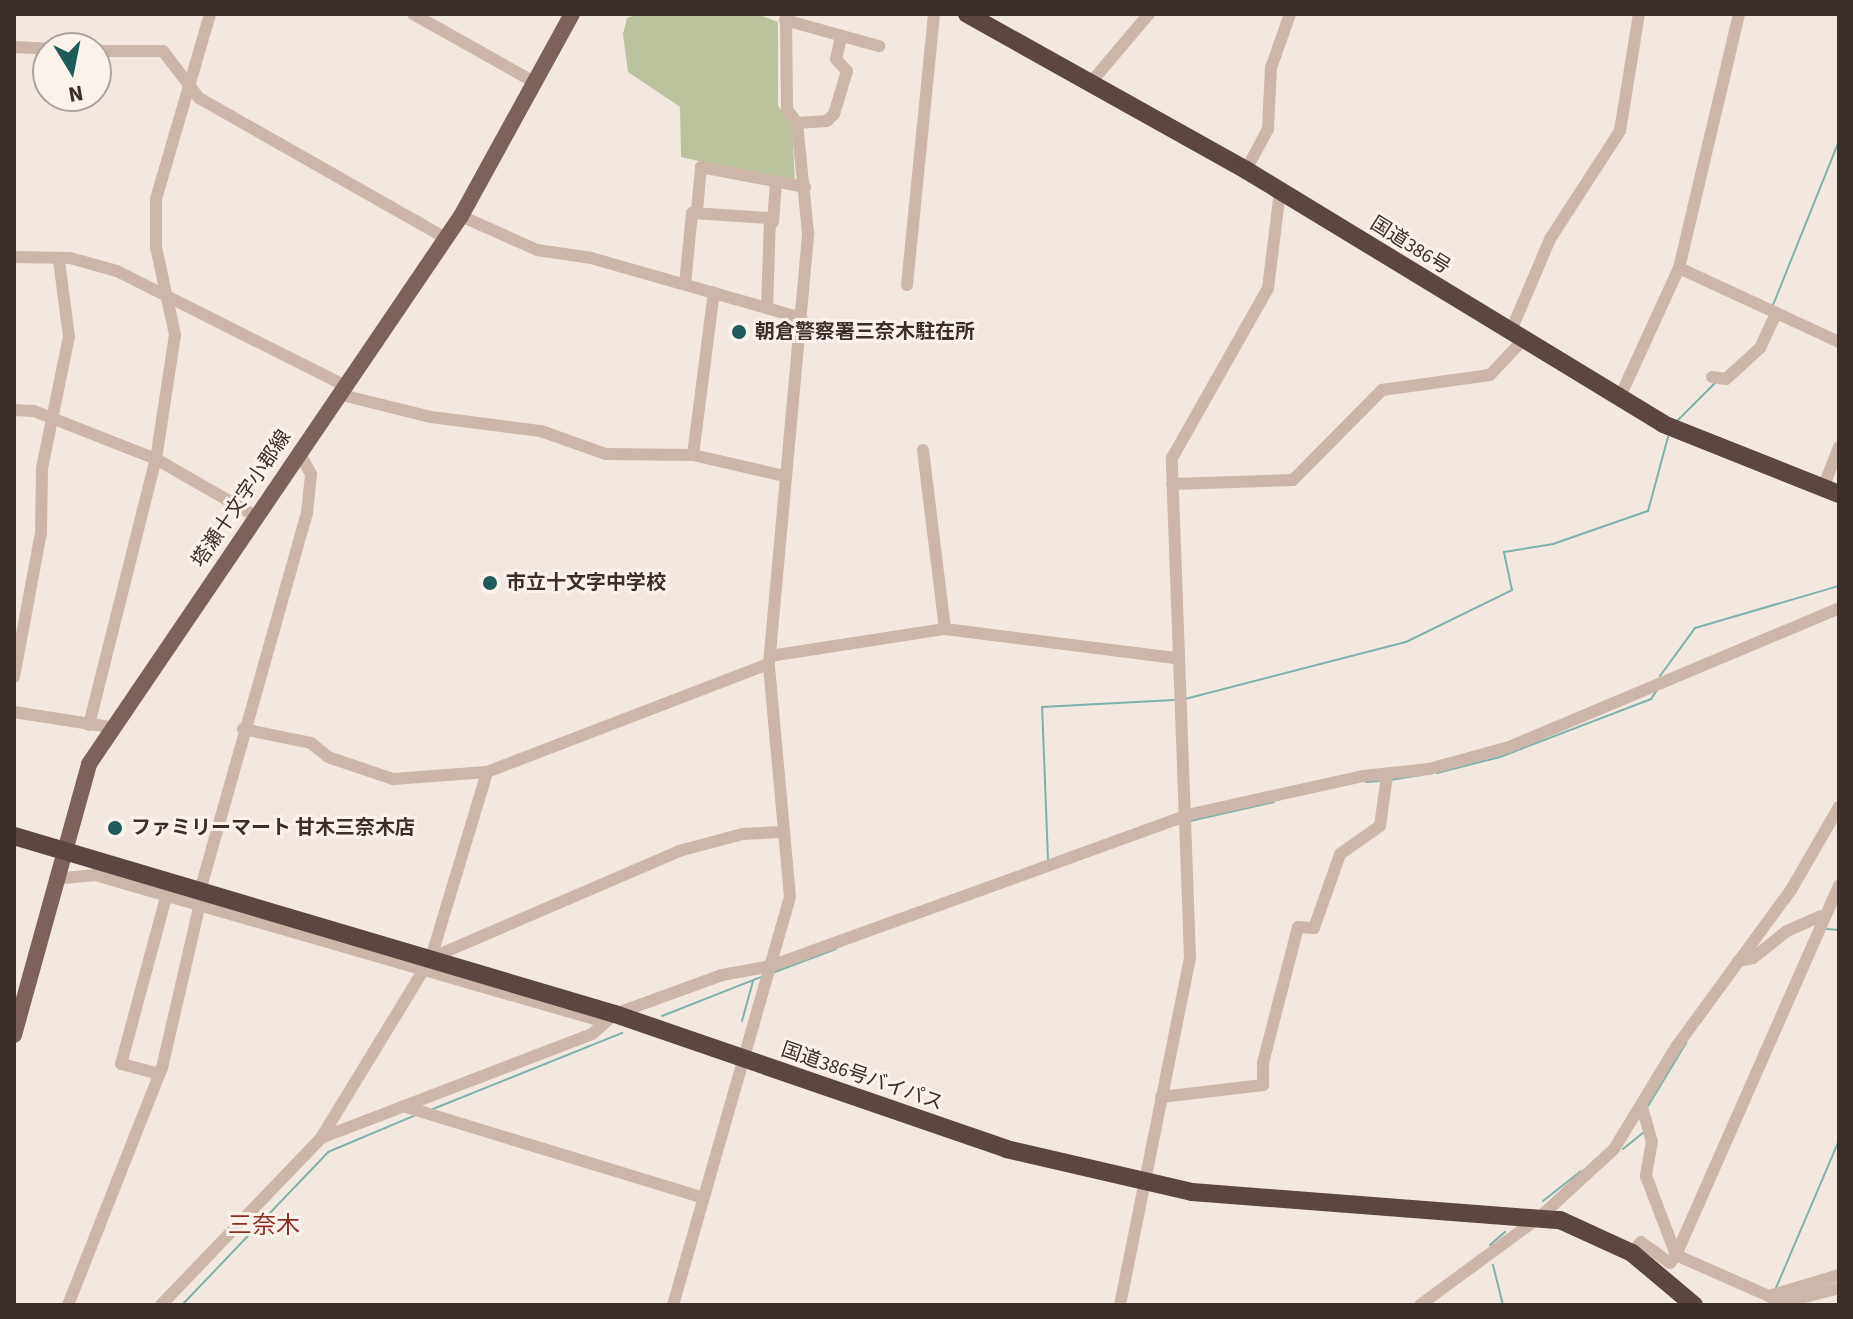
<!DOCTYPE html>
<meta charset="utf-8">
<style>
body{margin:0}
#map{position:relative;width:1853px;height:1319px;overflow:hidden;background:#f3e8df;font-family:"Source Sans 3","Noto Sans JP",sans-serif}
div>[style]{position:absolute}
.green>*{inset:0;background:#bbc39e}
.stream>*{height:2px;margin:-1px;padding:0 1px;transform-origin:1px;border-radius:1px;background:#7db1ad}
.minor>*{height:12px;margin:-6px;padding:0 6px;transform-origin:6px;border-radius:6px;background:#ccb6aa}
.major>*{height:16px;margin:-8px;padding:0 8px;transform-origin:8px;border-radius:8px;background:#7c625b}
.highway>*{height:18px;margin:-9px;padding:0 9px;transform-origin:9px;border-radius:9px;background:#5b4641}
.dots>*{width:22px;height:22px;translate:-50% -50%;box-sizing:border-box;border:4px solid #fbf2ec;border-radius:50%}
span{translate:-50% -50%;white-space:nowrap;text-align:center;line-height:1.15;-webkit-text-stroke:6px #fbf2ec;paint-order:stroke}
.street-label{font-size:20px;color:#3a2d2a}
.poi-label{font-size:20px;color:#3a2d2a;font-weight:700}
.left{translate:0 -50%;text-align:left}
.quarter-label{font-size:24px;color:#8a2e21}
.frame{position:absolute;inset:0;border:16px solid #3a2d2a;pointer-events:none}
.north{position:absolute;left:32px;top:32px;width:80px;height:80px;box-sizing:border-box;background:#fbf2ec;border:2px solid #aea39e;border-radius:50%;rotate:170deg;font-size:22px;font-weight:700;line-height:32px;text-align:center;color:#3a2d2a}
.north::after{content:'';display:block;margin:auto;width:28px;height:36px;background:#1e5c59;clip-path:polygon(50% 0,100% 100%,50% 72%,0 100%)}
</style>
<div id="map">
<div class="green">
<div style="clip-path:polygon(638px 14px,757px 14px,778px 22px,778px 106px,792px 125px,795px 183px,681px 157px,680px 107px,628px 72px,623px 34px,627px 18px)"></div>
</div>
<div class="stream">
<div style="left:1773px;top:305px;width:177px;rotate:-68.1deg"></div>
<div style="left:1676px;top:422px;width:57px;rotate:-45deg"></div>
<div style="left:1660px;top:676px;width:59px;rotate:-53.9deg"></div>
<div style="left:1695px;top:628px;width:150px;rotate:-16.3deg"></div>
<div style="left:1185px;top:699px;width:228px;rotate:-14.5deg"></div>
<div style="left:1406px;top:642px;width:118px;rotate:-26.1deg"></div>
<div style="left:1512px;top:590px;width:39px;rotate:-102deg"></div>
<div style="left:1504px;top:552px;width:50px;rotate:-9.3deg"></div>
<div style="left:1553px;top:544px;width:101px;rotate:-19.2deg"></div>
<div style="left:1648px;top:511px;width:77px;rotate:-74.9deg"></div>
<div style="left:1437px;top:773px;width:65px;rotate:-14.3deg"></div>
<div style="left:1500px;top:757px;width:162px;rotate:-21deg"></div>
<div style="left:1651px;top:699px;width:11px;rotate:-56deg"></div>
<div style="left:1390px;top:780px;width:33px;rotate:-9deg"></div>
<div style="left:1366px;top:782px;width:13px;rotate:-4deg"></div>
<div style="left:1190px;top:821px;width:86px;rotate:-12.7deg"></div>
<div style="left:1048px;top:860px;width:153px;rotate:-92.2deg"></div>
<div style="left:1042px;top:707px;width:132px;rotate:-3deg"></div>
<div style="left:1827px;top:929px;width:12px;rotate:5deg"></div>
<div style="left:775px;top:972px;width:65px;rotate:-20.7deg"></div>
<div style="left:662px;top:1016px;width:106px;rotate:-21.5deg"></div>
<div style="left:742px;top:1021px;width:41px;rotate:-74.6deg"></div>
<div style="left:1648px;top:1106px;width:74px;rotate:-58.9deg"></div>
<div style="left:433px;top:1109px;width:204px;rotate:-21.9deg"></div>
<div style="left:1623px;top:1149px;width:27px;rotate:-39deg"></div>
<div style="left:1543px;top:1201px;width:48px;rotate:-38.3deg"></div>
<div style="left:1490px;top:1245px;width:20px;rotate:-41deg"></div>
<div style="left:1493px;top:1265px;width:41px;rotate:76deg"></div>
<div style="left:1776px;top:1288px;width:161px;rotate:-66.9deg"></div>
<div style="left:182px;top:1305px;width:211px;rotate:-46.3deg"></div>
<div style="left:328px;top:1152px;width:95px;rotate:-22.8deg"></div>
</div>
<div class="minor">
<div style="left:413px;top:14px;width:141px;rotate:29.3deg"></div>
<div style="left:785px;top:20px;width:98px;rotate:15.5deg"></div>
<div style="left:14px;top:47px;width:34px;rotate:3deg"></div>
<div style="left:96px;top:51px;width:67px"></div>
<div style="left:163px;top:51px;width:59px;rotate:52.5deg"></div>
<div style="left:199px;top:98px;width:285px;rotate:29.6deg"></div>
<div style="left:1092px;top:81px;width:88px;rotate:-49.6deg"></div>
<div style="left:797px;top:123px;width:30px;rotate:-4deg"></div>
<div style="left:827px;top:121px;width:10px;rotate:-45deg"></div>
<div style="left:834px;top:114px;width:45px;rotate:-73.2deg"></div>
<div style="left:847px;top:71px;width:16px;rotate:-133deg"></div>
<div style="left:836px;top:59px;width:22px;rotate:-77deg"></div>
<div style="left:1246px;top:170px;width:47px;rotate:-61.8deg"></div>
<div style="left:1268px;top:129px;width:61px;rotate:-87.2deg"></div>
<div style="left:1271px;top:68px;width:57px;rotate:-70.6deg"></div>
<div style="left:697px;top:211px;width:44px;rotate:-84.8deg"></div>
<div style="left:701px;top:167px;width:106px;rotate:10.9deg"></div>
<div style="left:461px;top:216px;width:83px;rotate:24.1deg"></div>
<div style="left:537px;top:250px;width:55px;rotate:8.4deg"></div>
<div style="left:591px;top:258px;width:219px;rotate:15.9deg"></div>
<div style="left:773px;top:222px;width:40px;rotate:-85.7deg"></div>
<div style="left:14px;top:257px;width:56px;rotate:1deg"></div>
<div style="left:70px;top:258px;width:49px;rotate:15.5deg"></div>
<div style="left:117px;top:271px;width:254px;rotate:26.7deg"></div>
<div style="left:1679px;top:268px;width:176px;rotate:24.8deg"></div>
<div style="left:685px;top:284px;width:71px;rotate:-84.4deg"></div>
<div style="left:692px;top:213px;width:78px;rotate:3.7deg"></div>
<div style="left:770px;top:218px;width:90px;rotate:91.9deg"></div>
<div style="left:907px;top:285px;width:272px;rotate:-84.3deg"></div>
<div style="left:1510px;top:333px;width:102px;rotate:-66.9deg"></div>
<div style="left:1550px;top:239px;width:129px;rotate:-57.1deg"></div>
<div style="left:1620px;top:131px;width:119px;rotate:-80.8deg"></div>
<div style="left:1712px;top:377px;width:14px;rotate:8deg"></div>
<div style="left:1726px;top:379px;width:46px;rotate:-42.4deg"></div>
<div style="left:1760px;top:348px;width:38px;rotate:-65deg"></div>
<div style="left:338px;top:394px;width:96px;rotate:13.9deg"></div>
<div style="left:431px;top:417px;width:111px;rotate:7.3deg"></div>
<div style="left:541px;top:431px;width:69px;rotate:19.5deg"></div>
<div style="left:606px;top:454px;width:87px;rotate:0.7deg"></div>
<div style="left:693px;top:455px;width:94px;rotate:12.9deg"></div>
<div style="left:1619px;top:399px;width:144px;rotate:-65.4deg"></div>
<div style="left:1679px;top:268px;width:261px;rotate:-76.7deg"></div>
<div style="left:14px;top:410px;width:20px;rotate:3deg"></div>
<div style="left:34px;top:411px;width:131px;rotate:21.5deg"></div>
<div style="left:156px;top:459px;width:114px;rotate:29.9deg"></div>
<div style="left:923px;top:450px;width:180px;rotate:83deg"></div>
<div style="left:693px;top:455px;width:164px;rotate:-82.7deg"></div>
<div style="left:1172px;top:484px;width:121px;rotate:-1.9deg"></div>
<div style="left:1293px;top:480px;width:127px;rotate:-45.3deg"></div>
<div style="left:1382px;top:390px;width:109px;rotate:-7.9deg"></div>
<div style="left:1490px;top:375px;width:47px;rotate:-46.7deg"></div>
<div style="left:1823px;top:488px;width:44px;rotate:-68.7deg"></div>
<div style="left:770px;top:656px;width:177px;rotate:-8.8deg"></div>
<div style="left:945px;top:629px;width:230px;rotate:7.2deg"></div>
<div style="left:1173px;top:658px;width:6px;rotate:-39deg"></div>
<div style="left:14px;top:677px;width:147px;rotate:-79.4deg"></div>
<div style="left:41px;top:533px;width:65px;rotate:-89.1deg"></div>
<div style="left:42px;top:468px;width:134px;rotate:-78.4deg"></div>
<div style="left:69px;top:337px;width:78px;rotate:-97.4deg"></div>
<div style="left:14px;top:712px;width:97px;rotate:8.9deg"></div>
<div style="left:89px;top:725px;width:274px;rotate:-75.9deg"></div>
<div style="left:156px;top:459px;width:125px;rotate:-81.3deg"></div>
<div style="left:175px;top:335px;width:90px;rotate:-102.2deg"></div>
<div style="left:156px;top:247px;width:48px;rotate:-90deg"></div>
<div style="left:156px;top:199px;width:193px;rotate:-73.7deg"></div>
<div style="left:243px;top:729px;width:69px;rotate:11.6deg"></div>
<div style="left:311px;top:743px;width:22px;rotate:39deg"></div>
<div style="left:328px;top:757px;width:69px;rotate:18.7deg"></div>
<div style="left:393px;top:779px;width:94px;rotate:-4.3deg"></div>
<div style="left:487px;top:772px;width:302px;rotate:-21deg"></div>
<div style="left:55px;top:879px;width:40px;rotate:-5.7deg"></div>
<div style="left:95px;top:875px;width:527px;rotate:16.09deg"></div>
<div style="left:198px;top:898px;width:400px;rotate:-74.2deg"></div>
<div style="left:307px;top:513px;width:39px;rotate:-84deg"></div>
<div style="left:311px;top:474px;width:26px;rotate:-119deg"></div>
<div style="left:431px;top:958px;width:194px;rotate:-73.2deg"></div>
<div style="left:1738px;top:961px;width:15px;rotate:-11deg"></div>
<div style="left:1753px;top:958px;width:43px;rotate:-38.5deg"></div>
<div style="left:1787px;top:931px;width:36px;rotate:-24deg"></div>
<div style="left:159px;top:1074px;width:39px;rotate:-165deg"></div>
<div style="left:121px;top:1064px;width:176px;rotate:-74.9deg"></div>
<div style="left:1161px;top:1097px;width:103px;rotate:-6.7deg"></div>
<div style="left:1263px;top:1085px;width:22px;rotate:-90deg"></div>
<div style="left:1263px;top:1063px;width:140px;rotate:-75.6deg"></div>
<div style="left:1298px;top:927px;width:16px;rotate:4deg"></div>
<div style="left:1314px;top:928px;width:78px;rotate:-70.6deg"></div>
<div style="left:1340px;top:854px;width:49px;rotate:-35deg"></div>
<div style="left:1380px;top:826px;width:50px;rotate:-82deg"></div>
<div style="left:403px;top:1106px;width:314px;rotate:17deg"></div>
<div style="left:1642px;top:1107px;width:35px;rotate:74deg"></div>
<div style="left:1652px;top:1141px;width:36px;rotate:100deg"></div>
<div style="left:1646px;top:1176px;width:85px;rotate:69.2deg"></div>
<div style="left:1676px;top:1255px;width:102px;rotate:23.8deg"></div>
<div style="left:1769px;top:1296px;width:73px;rotate:-16.7deg"></div>
<div style="left:321px;top:1138px;width:290px;rotate:-21deg"></div>
<div style="left:592px;top:1034px;width:30px;rotate:-41deg"></div>
<div style="left:615px;top:1014px;width:114px;rotate:-20deg"></div>
<div style="left:722px;top:975px;width:50px;rotate:-10.4deg"></div>
<div style="left:771px;top:966px;width:443px;rotate:-19.9deg"></div>
<div style="left:1187px;top:815px;width:180px;rotate:-12.5deg"></div>
<div style="left:1363px;top:776px;width:66px;rotate:-6.1deg"></div>
<div style="left:1429px;top:769px;width:83px;rotate:-15.4deg"></div>
<div style="left:1509px;top:747px;width:358px;rotate:-22.8deg"></div>
<div style="left:1632px;top:1253px;width:14px;rotate:-51deg"></div>
<div style="left:1641px;top:1242px;width:36px;rotate:36deg"></div>
<div style="left:1670px;top:1263px;width:10px;rotate:-53deg"></div>
<div style="left:1676px;top:1255px;width:404px;rotate:-66.2deg"></div>
<div style="left:68px;top:1305px;width:255px;rotate:-68.4deg"></div>
<div style="left:162px;top:1068px;width:169px;rotate:-77deg"></div>
<div style="left:161px;top:1305px;width:231px;rotate:-46.2deg"></div>
<div style="left:321px;top:1138px;width:211px;rotate:-58.6deg"></div>
<div style="left:431px;top:958px;width:270px;rotate:-23.3deg"></div>
<div style="left:679px;top:851px;width:66px;rotate:-14.9deg"></div>
<div style="left:743px;top:834px;width:38px;rotate:-3deg"></div>
<div style="left:673px;top:1305px;width:424px;rotate:-74deg"></div>
<div style="left:790px;top:897px;width:234px;rotate:-95.2deg"></div>
<div style="left:769px;top:664px;width:433px;rotate:-84.8deg"></div>
<div style="left:808px;top:233px;width:111px;rotate:-95.7deg"></div>
<div style="left:797px;top:123px;width:17px;rotate:-126deg"></div>
<div style="left:787px;top:109px;width:95px;rotate:-90.6deg"></div>
<div style="left:1120px;top:1305px;width:355px;rotate:-78.6deg"></div>
<div style="left:1190px;top:957px;width:499px;rotate:-92.1deg"></div>
<div style="left:1172px;top:458px;width:195px;rotate:-60.5deg"></div>
<div style="left:1268px;top:288px;width:97px;rotate:-82.9deg"></div>
<div style="left:1420px;top:1305px;width:149px;rotate:-36.3deg"></div>
<div style="left:1540px;top:1217px;width:100px;rotate:-42.6deg"></div>
<div style="left:1614px;top:1149px;width:119px;rotate:-58.7deg"></div>
<div style="left:1676px;top:1047px;width:195px;rotate:-53.8deg"></div>
<div style="left:1791px;top:890px;width:96px;rotate:-60deg"></div>
<div style="left:1773px;top:1305px;width:68px;rotate:-14.4deg"></div>
</div>
<div class="major">
<div style="left:14px;top:1035px;width:281px;rotate:-74.5deg"></div>
<div style="left:89px;top:764px;width:662px;rotate:-55.83deg"></div>
<div style="left:461px;top:216px;width:230px;rotate:-61.2deg"></div>
</div>
<div class="highway">
<div style="left:967px;top:14px;width:320px;rotate:29.2deg"></div>
<div style="left:1246px;top:170px;width:488px;rotate:31.3deg"></div>
<div style="left:1663px;top:424px;width:189px;rotate:21.7deg"></div>
<div style="left:14px;top:836px;width:627px;rotate:16.5deg"></div>
<div style="left:615px;top:1014px;width:414px;rotate:19deg"></div>
<div style="left:1006px;top:1149px;width:191px;rotate:13deg"></div>
<div style="left:1192px;top:1192px;width:369px;rotate:4.4deg"></div>
<div style="left:1560px;top:1220px;width:79px;rotate:24.6deg"></div>
<div style="left:1632px;top:1253px;width:81px;rotate:40deg"></div>
</div>
<div class="dots">
<div style="left:739px;top:332px;background:#1e5c59"></div>
<div style="left:490px;top:583px;background:#1e5c59"></div>
<div style="left:115px;top:828px;background:#1e5c59"></div>
</div>
<div class="street-label">
<span style="left:1410px;top:246px;rotate:32deg">国道386号</span>
<span style="left:242px;top:499px;rotate:-56deg">塔瀬十文字小郡線</span>
<span style="left:862px;top:1077px;rotate:19deg">国道386号バイパス</span>
</div>
<div class="poi-label">
<span class="left" style="left:755px;top:332px">朝倉警察署三奈木駐在所</span>
<span class="left" style="left:506px;top:583px">市立十文字中学校</span>
<span class="left" style="left:131px;top:828px">ファミリーマート 甘木三奈木店</span>
</div>
<div class="quarter-label">
<span style="left:264px;top:1226px">三奈木</span>
</div>
<div class="frame"></div>
<div class="north">N</div>
</div>
